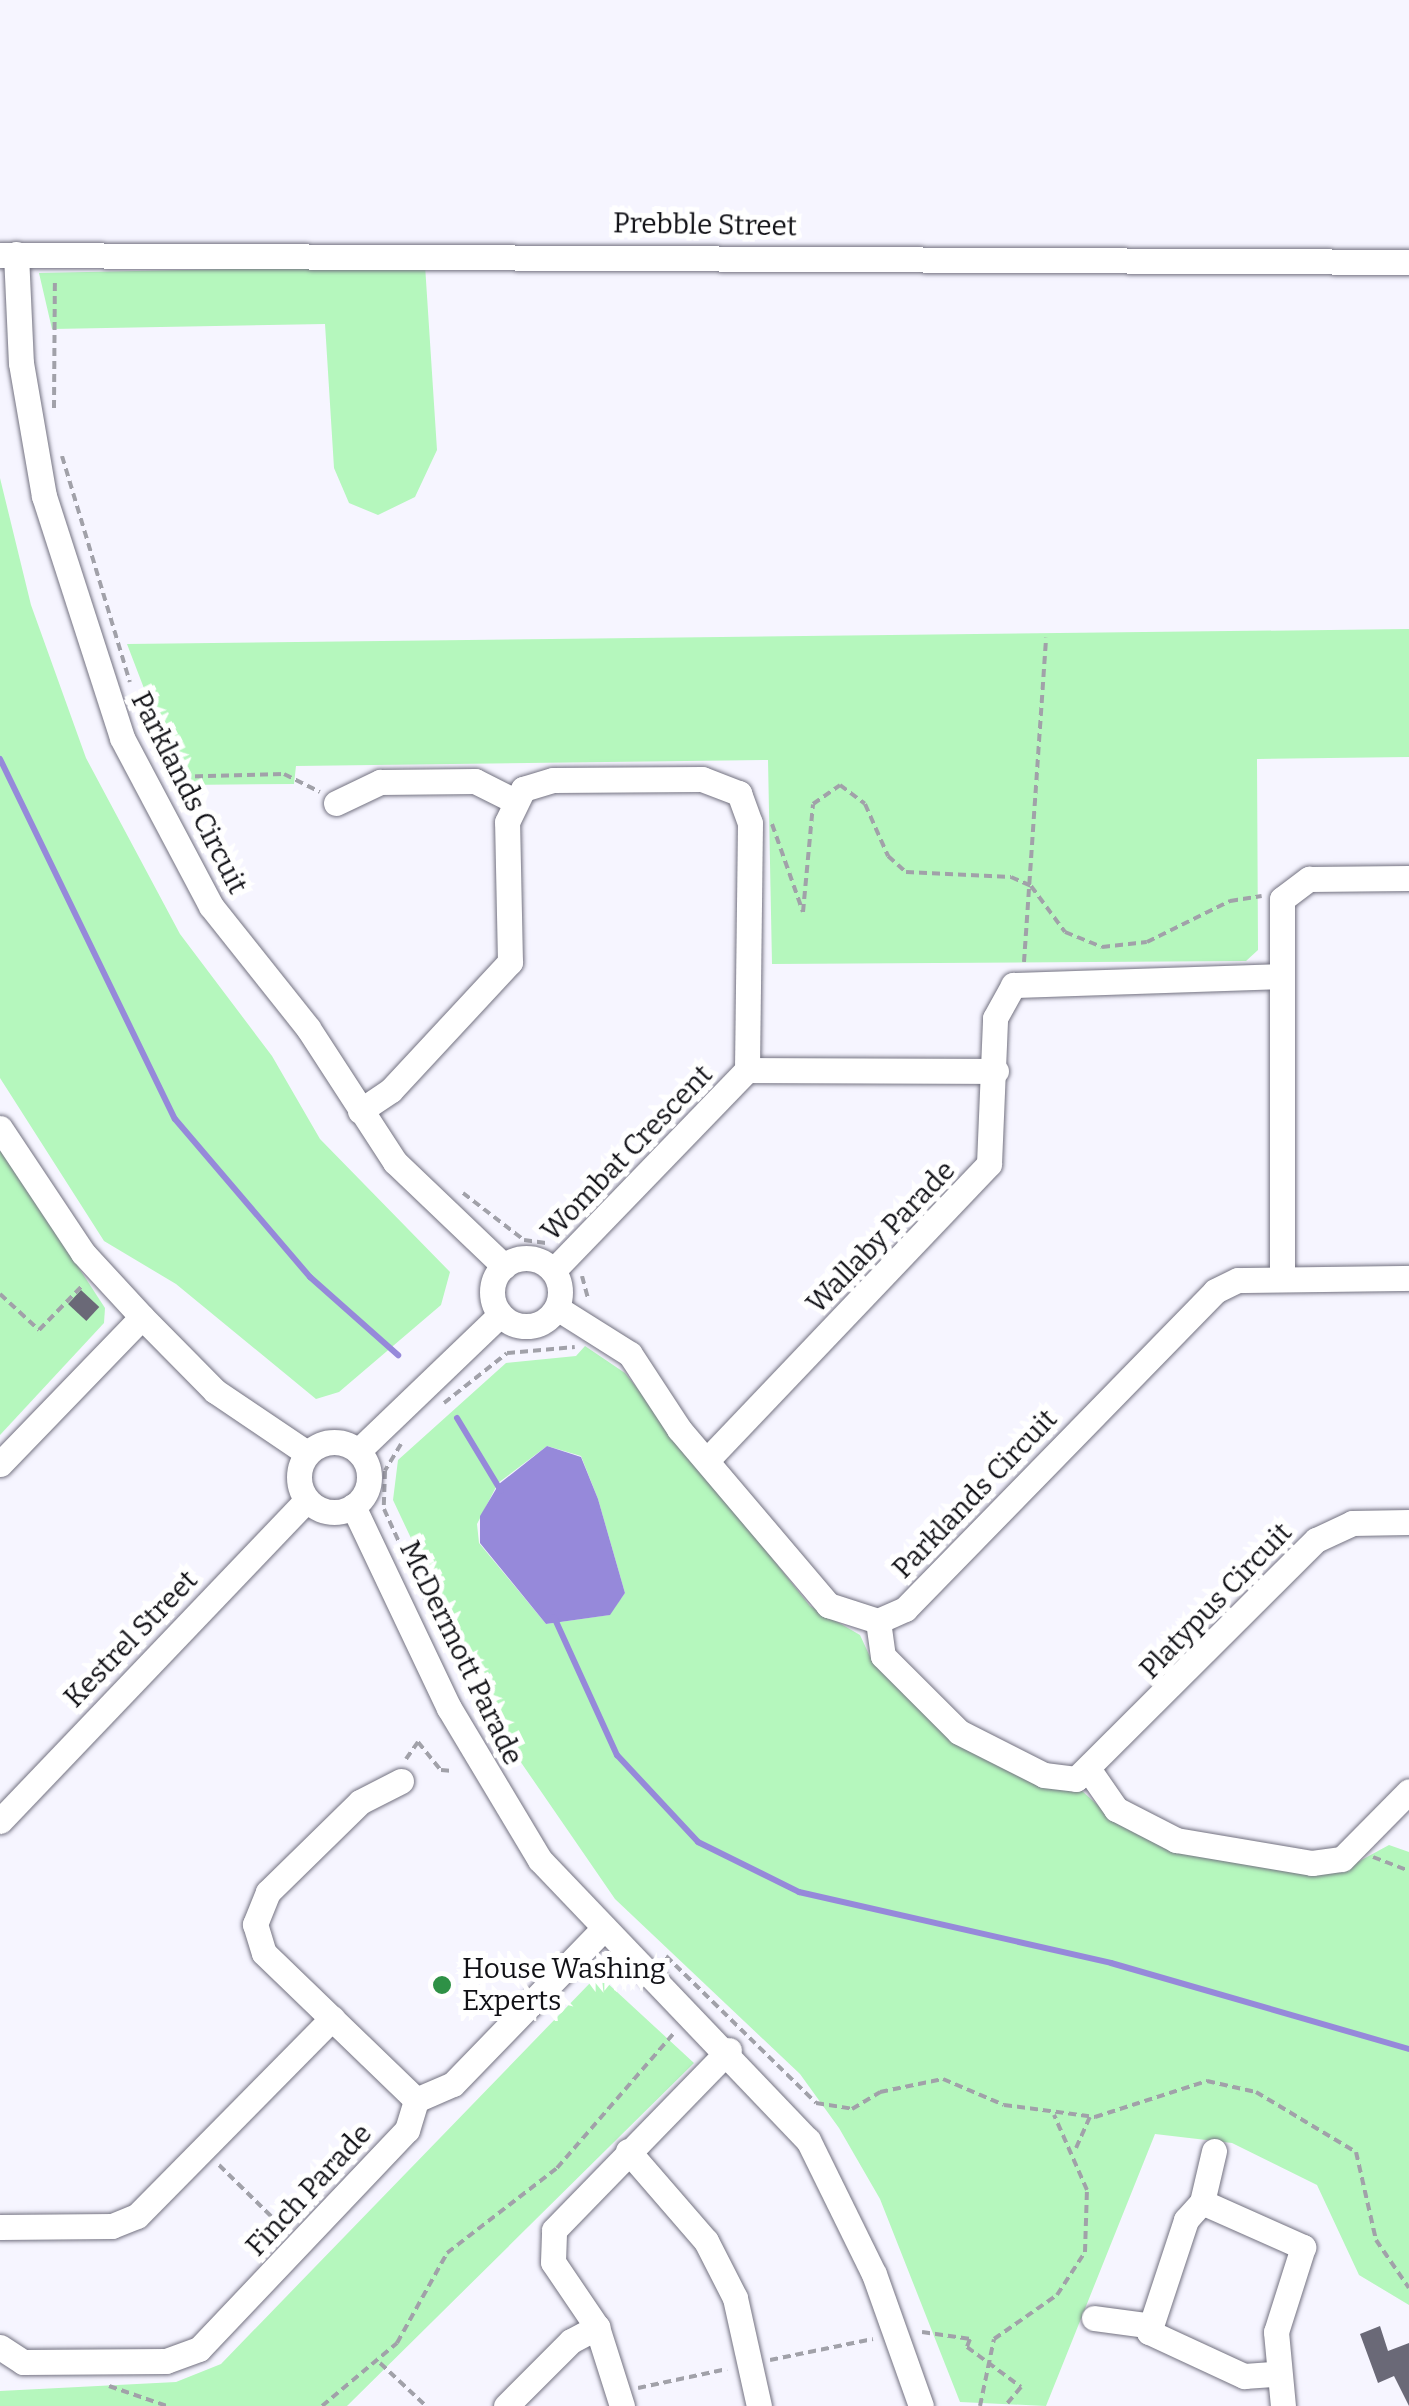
<!DOCTYPE html>
<style>
body{margin:0}
#map{position:relative;width:1409px;height:2406px;overflow:hidden;background:#f6f5ff;font-family:Bitter,serif}
div>[style]{position:absolute}
.green>*{inset:0;background:#b5f7bd}
.water>*{inset:0;background:#9689da}
.stream>*{height:6px;margin:-3px;padding:0 3px;transform-origin:3px;border-radius:3px;background:#9689da}
.building>*{inset:0;background:#6a6977;transform-origin:0 0}
.path>*{height:4px;margin-top:-2px;transform-origin:0;background:repeating-linear-gradient(90deg,#a1a1a9 0 8px,transparent 0 13px)}
.roads{filter:drop-shadow(0 0 2px #737281) drop-shadow(0 0 2px #737281)}
.minor>*{height:25px;margin:-12.5px;padding:0 12.5px;transform-origin:12.5px;border-radius:12.5px;background:#fff}
.minor>.ring{margin:-12.5px;padding:0;box-sizing:content-box;background:none;border:25px solid #fff;border-radius:50%}
.dots>*{width:28px;height:28px;translate:-50% -50%;box-sizing:border-box;border:5px solid #fff;border-radius:50%}
span{translate:-50% -50%;white-space:nowrap;text-align:center;line-height:1.15;-webkit-text-stroke:10px #fff;paint-order:stroke}
.street-label{font-size:28px;color:#111116}
.poi-label{font-size:28px;color:#111116}
.left{translate:0 -50%;text-align:left}
</style>
<div id="map">
<div class="green">
<div style="clip-path:polygon(425px 265px,437px 450px,415px 497px,378px 515px,349px 503px,334px 468px,325px 324px,52px 329px,39px 273px)"></div>
<div style="clip-path:polygon(0 478px,31px 605px,86px 758px,180px 934px,272px 1056px,320px 1139px,450px 1272px,441px 1305px,339px 1392px,316px 1399px,176px 1284px,104px 1241px,0 1078px)"></div>
<div style="clip-path:polygon(1409px 629px,1409px 757px,1257px 759px,1258px 950px,1246px 961px,772px 964px,768px 760px,296px 766px,294px 784px,181px 785px,127px 644px)"></div>
<div style="clip-path:polygon(0 1147px,105px 1308px,104px 1323px,0 1435px)"></div>
<div style="clip-path:polygon(evenodd,585px 1346px,625px 1373px,810px 1606px,860px 1635px,872px 1661px,954px 1742px,1048px 1788px,1081px 1790px,1102px 1809px,1345px 1869px,1389px 1845px,1409px 1852px,1409px 2305px,1359px 2275px,1317px 2185px,1232px 2143px,1155px 2134px,1046px 2406px,960px 2402px,880px 2199px,839px 2128px,800px 2074px,615px 1899px,507px 1742px,393px 1500px,398px 1460px,506px 1363px,576px 1356px,585px 1346px,547px 1446px,581px 1456px,598px 1499px,625px 1593px,609px 1615px,546px 1624px,479px 1543px,477px 1524px,498px 1483px,547px 1446px)"></div>
<div style="clip-path:polygon(604px 1980px,694px 2063px,347px 2406px,0 2406px,0 2391px,176px 2382px,221px 2364px,591px 1982px)"></div>
</div>
<div class="water">
<div style="clip-path:polygon(547px 1446px,581px 1457px,598px 1499px,625px 1593px,610px 1615px,546px 1624px,480px 1543px,480px 1516px,499px 1484px)"></div>
</div>
<div class="stream">
<div style="left:0;top:759px;width:400px;rotate:64.1deg"></div>
<div style="left:175px;top:1119px;width:208px;rotate:49.5deg"></div>
<div style="left:310px;top:1277px;width:118px;rotate:41.6deg"></div>
<div style="left:457px;top:1418px;width:85px;rotate:58.9deg"></div>
<div style="left:554px;top:1617px;width:152px;rotate:65.5deg"></div>
<div style="left:617px;top:1755px;width:119px;rotate:47deg"></div>
<div style="left:698px;top:1842px;width:113px;rotate:26.3deg"></div>
<div style="left:799px;top:1892px;width:320px;rotate:12.8deg"></div>
<div style="left:1111px;top:1963px;width:310px;rotate:16.1deg"></div>
</div>
<div class="building">
<div style="left:81px;top:1290px;width:25px;height:19px;rotate:43deg"></div>
<div style="clip-path:polygon(1380px 2326px,1388px 2351px,1409px 2343px,1409px 2406px,1394px 2376px,1378px 2383px,1360px 2334px)"></div>
</div>
<div class="path">
<div style="left:54px;top:408px;width:130px;rotate:-89.6deg"></div>
<div style="left:62px;top:456px;width:236px;rotate:73.3deg"></div>
<div style="left:138px;top:705px;width:51px;rotate:68deg"></div>
<div style="left:169px;top:777px;width:115px;rotate:-1.5deg"></div>
<div style="left:284px;top:774px;width:40px;rotate:26.6deg"></div>
<div style="left:772px;top:824px;width:93px;rotate:70.6deg"></div>
<div style="left:803px;top:912px;width:108px;rotate:-84.7deg"></div>
<div style="left:813px;top:804px;width:33px;rotate:-35deg"></div>
<div style="left:840px;top:785px;width:31px;rotate:37deg"></div>
<div style="left:865px;top:804px;width:57px;rotate:66.1deg"></div>
<div style="left:888px;top:856px;width:24px;rotate:42deg"></div>
<div style="left:906px;top:872px;width:105px;rotate:2.7deg"></div>
<div style="left:1011px;top:877px;width:22px;rotate:24deg"></div>
<div style="left:1031px;top:886px;width:57px;rotate:53.5deg"></div>
<div style="left:1065px;top:932px;width:40px;rotate:22deg"></div>
<div style="left:1102px;top:947px;width:45px;rotate:-6.3deg"></div>
<div style="left:1147px;top:942px;width:93px;rotate:-26.3deg"></div>
<div style="left:1230px;top:901px;width:32px;rotate:-9deg"></div>
<div style="left:1024px;top:962px;width:325px;rotate:-86.1deg"></div>
<div style="left:463px;top:1193px;width:77px;rotate:37.6deg"></div>
<div style="left:524px;top:1240px;width:22px;rotate:8deg"></div>
<div style="left:582px;top:1276px;width:24px;rotate:75deg"></div>
<div style="left:0;top:1294px;width:53px;rotate:42.7deg"></div>
<div style="left:39px;top:1330px;width:62px;rotate:-45.7deg"></div>
<div style="left:444px;top:1403px;width:80px;rotate:-38.4deg"></div>
<div style="left:507px;top:1353px;width:68px;rotate:-5deg"></div>
<div style="left:401px;top:1444px;width:31px;rotate:121deg"></div>
<div style="left:385px;top:1471px;width:38px;rotate:92deg"></div>
<div style="left:384px;top:1509px;width:155px;rotate:65.6deg"></div>
<div style="left:406px;top:1759px;width:21px;rotate:-55deg"></div>
<div style="left:418px;top:1742px;width:36px;rotate:51deg"></div>
<div style="left:441px;top:1770px;width:12px;rotate:5deg"></div>
<div style="left:1373px;top:1857px;width:39px;rotate:21deg"></div>
<div style="left:666px;top:1956px;width:210px;rotate:44.4deg"></div>
<div style="left:816px;top:2103px;width:36px;rotate:9deg"></div>
<div style="left:852px;top:2109px;width:33px;rotate:-31deg"></div>
<div style="left:880px;top:2092px;width:64px;rotate:-11.7deg"></div>
<div style="left:943px;top:2079px;width:66px;rotate:23.1deg"></div>
<div style="left:1004px;top:2105px;width:92px;rotate:7.5deg"></div>
<div style="left:1095px;top:2117px;width:118px;rotate:-17.8deg"></div>
<div style="left:1207px;top:2081px;width:50px;rotate:12.7deg"></div>
<div style="left:1256px;top:2092px;width:117px;rotate:31deg"></div>
<div style="left:1356px;top:2152px;width:90px;rotate:77.2deg"></div>
<div style="left:1376px;top:2240px;width:58px;rotate:55.5deg"></div>
<div style="left:1076px;top:2148px;width:34px;rotate:-66deg"></div>
<div style="left:219px;top:2165px;width:90px;rotate:44.5deg"></div>
<div style="left:922px;top:2332px;width:49px;rotate:8.3deg"></div>
<div style="left:970px;top:2339px;width:9px;rotate:111deg"></div>
<div style="left:967px;top:2347px;width:67px;rotate:36.5deg"></div>
<div style="left:1021px;top:2387px;width:25px;rotate:130deg"></div>
<div style="left:770px;top:2360px;width:105px;rotate:-11.5deg"></div>
<div style="left:380px;top:2363px;width:63px;rotate:43.1deg"></div>
<div style="left:109px;top:2386px;width:61px;rotate:19deg"></div>
<div style="left:638px;top:2388px;width:91px;rotate:-12.1deg"></div>
<div style="left:322px;top:2406px;width:98px;rotate:-40deg"></div>
<div style="left:397px;top:2343px;width:103px;rotate:-60.9deg"></div>
<div style="left:447px;top:2253px;width:139px;rotate:-37.7deg"></div>
<div style="left:557px;top:2168px;width:177px;rotate:-49.1deg"></div>
<div style="left:980px;top:2406px;width:68px;rotate:-78.2deg"></div>
<div style="left:994px;top:2339px;width:77px;rotate:-34.9deg"></div>
<div style="left:1057px;top:2295px;width:51px;rotate:-56.9deg"></div>
<div style="left:1085px;top:2252px;width:62px;rotate:-88.2deg"></div>
<div style="left:1087px;top:2190px;width:82px;rotate:-113.7deg"></div>
</div>
<div class="roads">
<div class="minor">
<div style="left:16px;top:254px;width:109px;rotate:87.4deg"></div>
<div style="left:21px;top:363px;width:135px;rotate:80.2deg"></div>
<div style="left:44px;top:496px;width:254px;rotate:72.1deg"></div>
<div style="left:122px;top:738px;width:190px;rotate:62.1deg"></div>
<div style="left:211px;top:906px;width:156px;rotate:51.5deg"></div>
<div style="left:308px;top:1028px;width:160px;rotate:57deg"></div>
<div style="left:395px;top:1162px;width:151px;rotate:43.7deg"></div>
<div style="left:0;top:255px;width:1409px;rotate:0.28deg"></div>
<div style="left:336px;top:803px;width:49px;rotate:-25.5deg"></div>
<div style="left:380px;top:782px;width:95px;rotate:-0.6deg"></div>
<div style="left:475px;top:781px;width:42px;rotate:26.6deg"></div>
<div style="left:747px;top:1070px;width:249px;rotate:0.2deg"></div>
<div style="left:360px;top:1111px;width:37px;rotate:-34deg"></div>
<div style="left:391px;top:1090px;width:175px;rotate:-47.1deg"></div>
<div style="left:510px;top:962px;width:140px;rotate:-91.2deg"></div>
<div style="left:507px;top:822px;width:37px;rotate:-64deg"></div>
<div style="left:523px;top:789px;width:31px;rotate:-17deg"></div>
<div style="left:553px;top:780px;width:149px;rotate:-0.4deg"></div>
<div style="left:702px;top:779px;width:40px;rotate:21deg"></div>
<div style="left:739px;top:793px;width:32px;rotate:70deg"></div>
<div style="left:750px;top:823px;width:247px;rotate:90.7deg"></div>
<div style="left:747px;top:1070px;width:279px;rotate:134deg"></div>
<div style="left:0;top:1128px;width:150px;rotate:56.4deg"></div>
<div style="left:83px;top:1253px;width:87px;rotate:47.3deg"></div>
<div style="left:142px;top:1317px;width:104px;rotate:45.4deg"></div>
<div style="left:215px;top:1391px;width:111px;rotate:34deg"></div>
<div class="ring" style="left:492px;top:1258px;width:43px;height:43px"></div>
<div style="left:1282px;top:1278px;width:379px;rotate:-90deg"></div>
<div style="left:1282px;top:899px;width:34px;rotate:-37deg"></div>
<div style="left:1309px;top:879px;width:100px;rotate:-0.6deg"></div>
<div style="left:557px;top:1308px;width:86px;rotate:32.2deg"></div>
<div style="left:630px;top:1354px;width:90px;rotate:56.8deg"></div>
<div style="left:679px;top:1429px;width:231px;rotate:49.7deg"></div>
<div style="left:828px;top:1605px;width:52px;rotate:17.7deg"></div>
<div style="left:878px;top:1621px;width:30px;rotate:-24deg"></div>
<div style="left:905px;top:1609px;width:444px;rotate:-45.7deg"></div>
<div style="left:1215px;top:1291px;width:25px;rotate:-26deg"></div>
<div style="left:1238px;top:1280px;width:171px;rotate:-0.7deg"></div>
<div class="ring" style="left:299px;top:1442px;width:45px;height:45px"></div>
<div style="left:358px;top:1451px;width:197px;rotate:-43.8deg"></div>
<div style="left:707px;top:1460px;width:409px;rotate:-46.4deg"></div>
<div style="left:989px;top:1164px;width:146px;rotate:-87.6deg"></div>
<div style="left:995px;top:1018px;width:38px;rotate:-61deg"></div>
<div style="left:1013px;top:985px;width:266px;rotate:-1.9deg"></div>
<div style="left:0;top:1464px;width:204px;rotate:-46deg"></div>
<div style="left:353px;top:1506px;width:224px;rotate:64.6deg"></div>
<div style="left:449px;top:1708px;width:177px;rotate:59.1deg"></div>
<div style="left:540px;top:1860px;width:388px;rotate:46.3deg"></div>
<div style="left:808px;top:2140px;width:149px;rotate:63.8deg"></div>
<div style="left:874px;top:2274px;width:140px;rotate:70.4deg"></div>
<div style="left:878px;top:1621px;width:35px;rotate:82deg"></div>
<div style="left:883px;top:1656px;width:107px;rotate:45deg"></div>
<div style="left:959px;top:1732px;width:95px;rotate:26.8deg"></div>
<div style="left:1044px;top:1775px;width:32px;rotate:7deg"></div>
<div style="left:1076px;top:1779px;width:339px;rotate:-44.9deg"></div>
<div style="left:1316px;top:1540px;width:40px;rotate:-25deg"></div>
<div style="left:1352px;top:1523px;width:57px;rotate:-1deg"></div>
<div style="left:1091px;top:1773px;width:44px;rotate:55.2deg"></div>
<div style="left:1116px;top:1809px;width:68px;rotate:27.3deg"></div>
<div style="left:1176px;top:1840px;width:138px;rotate:9.6deg"></div>
<div style="left:1312px;top:1863px;width:30px;rotate:-8deg"></div>
<div style="left:1342px;top:1859px;width:95px;rotate:-45.4deg"></div>
<div style="left:401px;top:1781px;width:46px;rotate:152.9deg"></div>
<div style="left:360px;top:1802px;width:129px;rotate:135.6deg"></div>
<div style="left:268px;top:1892px;width:35px;rotate:112deg"></div>
<div style="left:255px;top:1924px;width:30px;rotate:73deg"></div>
<div style="left:264px;top:1953px;width:211px;rotate:44deg"></div>
<div style="left:0;top:1821px;width:444px;rotate:-46.3deg"></div>
<div style="left:628px;top:2151px;width:119px;rotate:49.1deg"></div>
<div style="left:706px;top:2241px;width:64px;rotate:63deg"></div>
<div style="left:735px;top:2298px;width:111px;rotate:77.5deg"></div>
<div style="left:1214px;top:2151px;width:52px;rotate:103.2deg"></div>
<div style="left:1202px;top:2202px;width:111px;rotate:24deg"></div>
<div style="left:1303px;top:2247px;width:89px;rotate:107.6deg"></div>
<div style="left:1276px;top:2332px;width:74px;rotate:84.6deg"></div>
<div style="left:1202px;top:2202px;width:24px;rotate:132deg"></div>
<div style="left:1186px;top:2220px;width:118px;rotate:108.3deg"></div>
<div style="left:1149px;top:2332px;width:105px;rotate:24.9deg"></div>
<div style="left:1244px;top:2376px;width:32px;rotate:-4deg"></div>
<div style="left:0;top:2227px;width:112px;rotate:-0.5deg"></div>
<div style="left:112px;top:2226px;width:27px;rotate:-22deg"></div>
<div style="left:137px;top:2216px;width:278px;rotate:-45.4deg"></div>
<div style="left:1094px;top:2318px;width:52px;rotate:7.7deg"></div>
<div style="left:0;top:2347px;width:27px;rotate:33deg"></div>
<div style="left:23px;top:2362px;width:143px;rotate:-0.4deg"></div>
<div style="left:166px;top:2361px;width:35px;rotate:-20deg"></div>
<div style="left:199px;top:2349px;width:302px;rotate:-46.5deg"></div>
<div style="left:407px;top:2130px;width:31px;rotate:-73deg"></div>
<div style="left:416px;top:2100px;width:40px;rotate:-23.4deg"></div>
<div style="left:453px;top:2084px;width:214px;rotate:-45.9deg"></div>
<div style="left:506px;top:2406px;width:92px;rotate:-45deg"></div>
<div style="left:571px;top:2341px;width:30px;rotate:-28deg"></div>
<div style="left:622px;top:2406px;width:83px;rotate:-107.6deg"></div>
<div style="left:597px;top:2327px;width:78px;rotate:-124.1deg"></div>
<div style="left:553px;top:2262px;width:32px;rotate:-88deg"></div>
<div style="left:554px;top:2230px;width:251px;rotate:-45.8deg"></div>
</div>
</div>
<div class="dots">
<div style="left:442px;top:1985px;background:#2e9146"></div>
</div>
<div class="street-label">
<span style="left:705px;top:225px;rotate:1deg">Prebble Street</span>
<span style="left:189px;top:793px;rotate:63deg">Parklands Circuit</span>
<span style="left:627px;top:1153px;rotate:-46deg">Wombat Crescent</span>
<span style="left:881px;top:1237px;rotate:-46deg">Wallaby Parade</span>
<span style="left:975px;top:1494px;rotate:-46deg">Parklands Circuit</span>
<span style="left:1216px;top:1601px;rotate:-46deg">Platypus Circuit</span>
<span style="left:131px;top:1639px;rotate:-46deg">Kestrel Street</span>
<span style="left:461px;top:1653px;rotate:64deg">McDermott Parade</span>
<span style="left:309px;top:2190px;rotate:-47deg">Finch Parade</span>
</div>
<div class="poi-label">
<span class="left" style="left:462px;top:1985px">House Washing<br>Experts</span>
</div>
</div>
